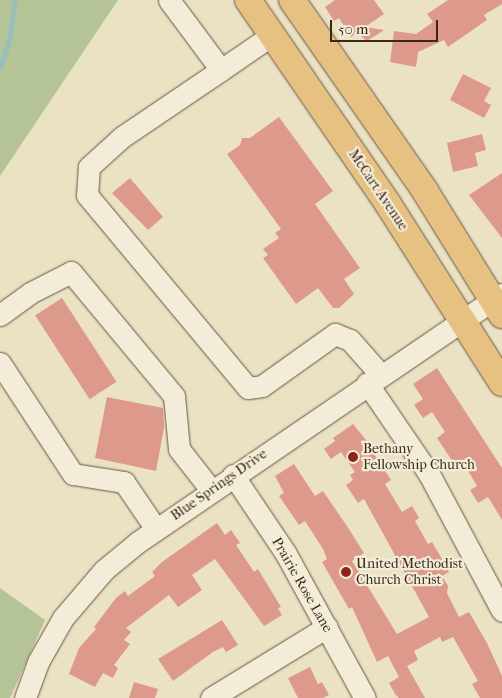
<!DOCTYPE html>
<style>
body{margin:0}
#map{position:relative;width:502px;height:698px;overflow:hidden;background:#ebe2c4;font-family:"IM FELL French Canon",serif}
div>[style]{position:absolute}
.green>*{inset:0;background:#b5c496}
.stream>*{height:4.5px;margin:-2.25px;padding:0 2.25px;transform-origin:2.25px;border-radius:2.25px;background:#99bdb9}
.building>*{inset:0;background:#dd9a8c;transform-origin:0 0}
.roads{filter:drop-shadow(0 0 1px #665641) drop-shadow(0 0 1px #665641)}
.minor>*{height:21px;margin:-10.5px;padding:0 10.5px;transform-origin:10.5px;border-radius:10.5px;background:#f2ecd9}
.major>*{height:26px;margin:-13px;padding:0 13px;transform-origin:13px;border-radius:13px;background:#e6c182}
.dots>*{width:14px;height:14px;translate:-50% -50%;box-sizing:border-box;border:2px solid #f2ecd9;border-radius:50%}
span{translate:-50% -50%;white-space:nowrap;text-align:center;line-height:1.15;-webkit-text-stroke:4.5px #f2ecd9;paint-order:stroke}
.street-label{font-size:14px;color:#3a2715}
.poi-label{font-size:14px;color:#3a2715}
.left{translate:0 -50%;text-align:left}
.scale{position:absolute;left:330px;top:20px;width:108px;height:22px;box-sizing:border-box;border:2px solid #3a2715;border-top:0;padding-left:6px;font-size:15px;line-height:18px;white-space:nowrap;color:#3a2715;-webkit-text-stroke:4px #f2ecd9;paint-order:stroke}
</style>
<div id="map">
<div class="green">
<div style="clip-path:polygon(0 0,118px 0,0 176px)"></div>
<div style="clip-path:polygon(0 588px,45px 620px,10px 698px,0 698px)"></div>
</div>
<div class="stream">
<div style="left:0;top:67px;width:28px;rotate:-71deg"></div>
<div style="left:9px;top:41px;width:41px;rotate:-81.7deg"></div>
</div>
<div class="building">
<div style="clip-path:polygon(335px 0,374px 0,384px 14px,365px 27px,384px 30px,367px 41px,357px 33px,351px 37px,339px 18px,334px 21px,325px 7px)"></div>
<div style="clip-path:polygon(448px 0,502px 0,502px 4px,484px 15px,487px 20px,448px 47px,444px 40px,418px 52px,416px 67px,390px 62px,394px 31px,416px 34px,433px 22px,427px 14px)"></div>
<div style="clip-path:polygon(463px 74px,491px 88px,484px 101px,491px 105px,484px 118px,450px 100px)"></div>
<div style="clip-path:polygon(279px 117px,333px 191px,315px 204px,360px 268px,344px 279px,354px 294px,339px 308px,333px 308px,318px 288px,296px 304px,263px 258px,268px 255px,263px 249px,279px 238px,275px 233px,281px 229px,227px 154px,240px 145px,242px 138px,250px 138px)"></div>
<div style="clip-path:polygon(482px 134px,486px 150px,475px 153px,478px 166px,453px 172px,447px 143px)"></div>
<div style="clip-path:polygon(502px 173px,502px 238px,469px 195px)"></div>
<div style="clip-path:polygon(130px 178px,163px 217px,148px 230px,112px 193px)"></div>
<div style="left:62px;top:298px;width:100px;height:32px;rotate:57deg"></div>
<div style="clip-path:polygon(437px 368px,502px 468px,502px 520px,488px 497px,478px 503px,470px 490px,477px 486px,464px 464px,457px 468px,437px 438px,445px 432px,432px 412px,423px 418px,414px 405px,423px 399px,413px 384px)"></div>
<div style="clip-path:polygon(107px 397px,163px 408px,164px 428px,156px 471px,95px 458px)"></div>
<div style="clip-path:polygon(353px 424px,375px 451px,373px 452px,391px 480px,385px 484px,402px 512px,412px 506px,419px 518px,415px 521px,428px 544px,432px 542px,442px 559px,449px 572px,442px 576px,448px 586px,447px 593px,459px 617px,469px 612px,487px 643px,502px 676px,502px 698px,480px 698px,472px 684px,478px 681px,453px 637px,442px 642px,440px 637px,414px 651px,418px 660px,407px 666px,425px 698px,399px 698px,395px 694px,389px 683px,399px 677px,388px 656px,377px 662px,352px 607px,349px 609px,322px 562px,327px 559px,323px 549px,305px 521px,299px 525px,279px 496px,284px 493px,275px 476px,294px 464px,315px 496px,323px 491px,347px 526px,364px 553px,352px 561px,397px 634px,429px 617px,364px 499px,358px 503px,346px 485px,353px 480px,350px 475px,355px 472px,341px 452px,331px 459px,324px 449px,335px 441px,333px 438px)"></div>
<div style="clip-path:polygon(217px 523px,225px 535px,231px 530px,240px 543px,236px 545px,254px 572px,258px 569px,281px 607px,278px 608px,282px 615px,264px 626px,215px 559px,192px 575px,202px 590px,178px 607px,169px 595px,126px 628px,131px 632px,124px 640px,130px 644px,114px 665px,118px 668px,113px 678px,103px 673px,95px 687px,69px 674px,79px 648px,96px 629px,94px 627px,116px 598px,125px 591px,128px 596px,155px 576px,152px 572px,162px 562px)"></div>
<div style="clip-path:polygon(222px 620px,238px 645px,226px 652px,223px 647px,213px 652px,173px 681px,158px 659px)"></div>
<div style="clip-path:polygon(310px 667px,318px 684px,322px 682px,329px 695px,323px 698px,298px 698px,288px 678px)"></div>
<div style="clip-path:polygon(134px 682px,158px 689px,155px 698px,129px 698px)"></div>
</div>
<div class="roads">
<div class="minor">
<div style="left:169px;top:0;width:87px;rotate:53.4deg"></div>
<div style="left:221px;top:70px;width:62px;rotate:-34.5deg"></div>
<div style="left:221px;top:70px;width:120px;rotate:145.9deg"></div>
<div style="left:122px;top:137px;width:45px;rotate:137.7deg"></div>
<div style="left:89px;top:167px;width:28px;rotate:94deg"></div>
<div style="left:87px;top:195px;width:251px;rotate:50.2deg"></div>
<div style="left:248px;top:388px;width:14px;rotate:-8deg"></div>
<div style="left:262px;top:386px;width:90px;rotate:-35.5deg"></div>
<div style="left:335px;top:334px;width:16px;rotate:22deg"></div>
<div style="left:350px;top:340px;width:45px;rotate:48.6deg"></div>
<div style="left:0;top:315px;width:37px;rotate:-36deg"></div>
<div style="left:30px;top:293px;width:46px;rotate:-27.1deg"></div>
<div style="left:71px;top:272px;width:161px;rotate:50.3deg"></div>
<div style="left:174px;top:396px;width:53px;rotate:84.6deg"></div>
<div style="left:179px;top:449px;width:52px;rotate:52deg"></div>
<div style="left:0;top:363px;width:133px;rotate:56.7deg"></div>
<div style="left:73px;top:474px;width:52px;rotate:8.9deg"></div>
<div style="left:124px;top:482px;width:57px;rotate:55.8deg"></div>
<div style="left:367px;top:383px;width:110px;rotate:55.7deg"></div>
<div style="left:429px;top:474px;width:155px;rotate:61.9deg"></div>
<div style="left:233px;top:475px;width:95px;rotate:56.1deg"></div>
<div style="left:286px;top:554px;width:164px;rotate:61.3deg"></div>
<div style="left:25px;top:698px;width:38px;rotate:-70deg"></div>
<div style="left:38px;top:662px;width:51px;rotate:-60.4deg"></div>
<div style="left:63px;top:618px;width:63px;rotate:-49.5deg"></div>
<div style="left:104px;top:570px;width:44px;rotate:-39.5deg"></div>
<div style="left:138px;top:542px;width:440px;rotate:-34.3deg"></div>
<div style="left:211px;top:698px;width:136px;rotate:-31.5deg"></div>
</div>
<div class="major">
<div style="left:248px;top:0;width:247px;rotate:55.5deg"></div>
<div style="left:388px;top:204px;width:212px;rotate:57.5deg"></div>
<div style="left:292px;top:0;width:233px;rotate:55.1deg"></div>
<div style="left:425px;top:191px;width:146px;rotate:58.2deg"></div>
</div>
</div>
<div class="dots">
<div style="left:353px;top:457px;background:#8f2418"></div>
<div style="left:346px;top:572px;background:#8f2418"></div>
</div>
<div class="street-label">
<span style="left:378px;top:190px;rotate:56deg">McCart Avenue</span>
<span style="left:219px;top:485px;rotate:-35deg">Blue Springs Drive</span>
<span style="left:302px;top:585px;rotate:60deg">Prairie Rose Lane</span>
</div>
<div class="poi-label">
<span class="left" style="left:363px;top:457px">Bethany<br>Fellowship Church</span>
<span class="left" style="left:356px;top:572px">United Methodist<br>Church Christ</span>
</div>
<div class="scale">50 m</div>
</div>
